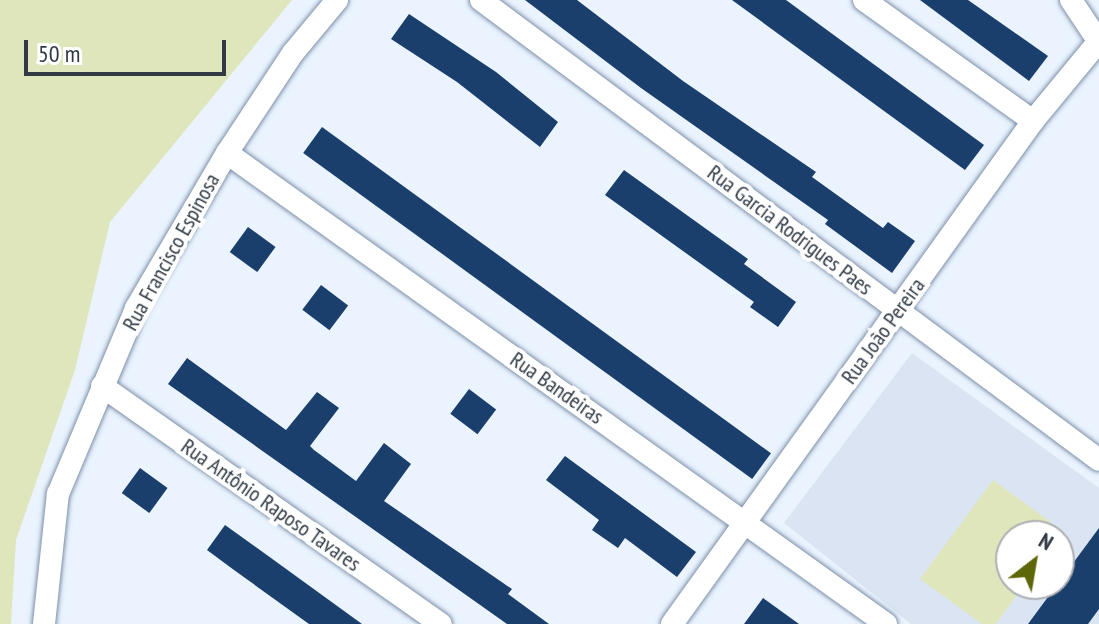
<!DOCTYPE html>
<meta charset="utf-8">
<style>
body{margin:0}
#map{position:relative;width:1099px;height:624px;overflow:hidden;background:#eaf3fe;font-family:"PT Sans Narrow",sans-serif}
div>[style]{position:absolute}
.built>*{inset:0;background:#dae4f2}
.green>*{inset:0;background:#dfe6bc}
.building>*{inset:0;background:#1a3f6c;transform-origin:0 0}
.roads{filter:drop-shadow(0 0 2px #7c90a9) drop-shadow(0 0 2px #7c90a9)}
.street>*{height:22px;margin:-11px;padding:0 11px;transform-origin:11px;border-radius:11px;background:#fff}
span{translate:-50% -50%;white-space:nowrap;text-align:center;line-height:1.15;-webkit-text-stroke:8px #fff;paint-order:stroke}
.street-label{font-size:22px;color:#313a44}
.north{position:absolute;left:995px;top:520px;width:80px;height:80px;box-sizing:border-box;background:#fff;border:2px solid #adb0b4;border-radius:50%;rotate:31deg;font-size:22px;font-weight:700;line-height:32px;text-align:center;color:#313a44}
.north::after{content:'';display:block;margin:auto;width:28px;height:36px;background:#5e6708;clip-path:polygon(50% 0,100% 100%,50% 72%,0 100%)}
.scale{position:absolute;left:24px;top:40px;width:202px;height:36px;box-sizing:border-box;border:4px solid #313a44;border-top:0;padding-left:10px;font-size:24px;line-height:28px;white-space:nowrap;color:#313a44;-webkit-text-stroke:6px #fff;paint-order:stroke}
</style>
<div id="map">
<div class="built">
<div style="clip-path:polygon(evenodd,912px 353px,1099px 488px,1099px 624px,911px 624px,784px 523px,912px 353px,1011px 536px,1059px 536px,1059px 584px,1011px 584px,1011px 536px)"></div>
</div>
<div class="green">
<div style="clip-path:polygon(0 0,292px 0,110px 222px,75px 370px,16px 540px,11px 624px,0 624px)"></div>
<div style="clip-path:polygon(993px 480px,1064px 532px,1059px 538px,1011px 536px,1011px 584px,1025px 584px,996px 624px,982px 624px,920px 579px)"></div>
</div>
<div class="building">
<div style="clip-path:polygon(525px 0,577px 0,683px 81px,816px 172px,812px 177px,883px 228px,888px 222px,915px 241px,892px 273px,825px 224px,828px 220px,641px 88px)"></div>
<div style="clip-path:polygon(732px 0,786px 0,984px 145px,965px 170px)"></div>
<div style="clip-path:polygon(920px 0,968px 0,1048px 56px,1029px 81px)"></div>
<div style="clip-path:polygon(409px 14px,496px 72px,558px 122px,540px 147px,457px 82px,391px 39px)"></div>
<div style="left:322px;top:127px;width:555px;height:32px;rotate:36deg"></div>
<div style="clip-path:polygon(624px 170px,748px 259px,744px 264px,796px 302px,778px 327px,750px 307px,754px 302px,605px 195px)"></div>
<div style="left:248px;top:227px;width:34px;height:31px;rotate:36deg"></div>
<div style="left:321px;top:285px;width:34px;height:31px;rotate:37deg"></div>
<div style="clip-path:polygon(187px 358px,286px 430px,317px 392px,339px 408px,310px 446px,314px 450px,356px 481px,384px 443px,411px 464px,384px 501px,512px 589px,508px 594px,549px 624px,507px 624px,168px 384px)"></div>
<div style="left:469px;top:389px;width:34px;height:31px;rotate:37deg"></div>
<div style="clip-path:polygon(565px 456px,696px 552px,677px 577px,625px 538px,618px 548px,592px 530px,599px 520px,546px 480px)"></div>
<div style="left:140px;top:468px;width:34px;height:31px;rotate:36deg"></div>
<div style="clip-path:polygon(225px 525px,271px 558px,362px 624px,309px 624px,234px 570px,207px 550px)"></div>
<div style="clip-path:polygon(1099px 528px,1099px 609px,1088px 624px,1028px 624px)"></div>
<div style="clip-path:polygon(763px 598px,799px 624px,744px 624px)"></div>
</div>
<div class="roads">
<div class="street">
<div style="left:481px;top:0;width:770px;rotate:36.66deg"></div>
<div style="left:864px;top:0;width:208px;rotate:35.6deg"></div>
<div style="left:1071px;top:0;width:50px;rotate:56.3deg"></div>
<div style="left:227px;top:153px;width:810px;rotate:35.55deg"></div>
<div style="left:102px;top:386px;width:414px;rotate:35.1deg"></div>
<div style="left:44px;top:624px;width:131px;rotate:-83.9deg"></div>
<div style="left:58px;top:494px;width:202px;rotate:-67.2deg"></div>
<div style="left:136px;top:308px;width:180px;rotate:-59.6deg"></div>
<div style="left:227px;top:153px;width:120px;rotate:-56.6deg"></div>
<div style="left:293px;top:53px;width:69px;rotate:-50.3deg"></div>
<div style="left:672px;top:624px;width:619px;rotate:-54.33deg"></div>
<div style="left:1033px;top:121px;width:104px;rotate:-50.5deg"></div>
</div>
</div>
<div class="street-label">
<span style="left:790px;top:230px;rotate:37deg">Rua Garcia Rodrigues Paes</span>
<span style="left:171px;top:252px;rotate:-61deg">Rua Francisco Espinosa</span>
<span style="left:883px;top:331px;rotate:-54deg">Rua João Pereira</span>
<span style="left:557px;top:388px;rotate:35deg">Rua Bandeiras</span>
<span style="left:271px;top:505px;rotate:35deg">Rua Antônio Raposo Tavares</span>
</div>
<div class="north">N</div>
<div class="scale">50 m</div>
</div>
